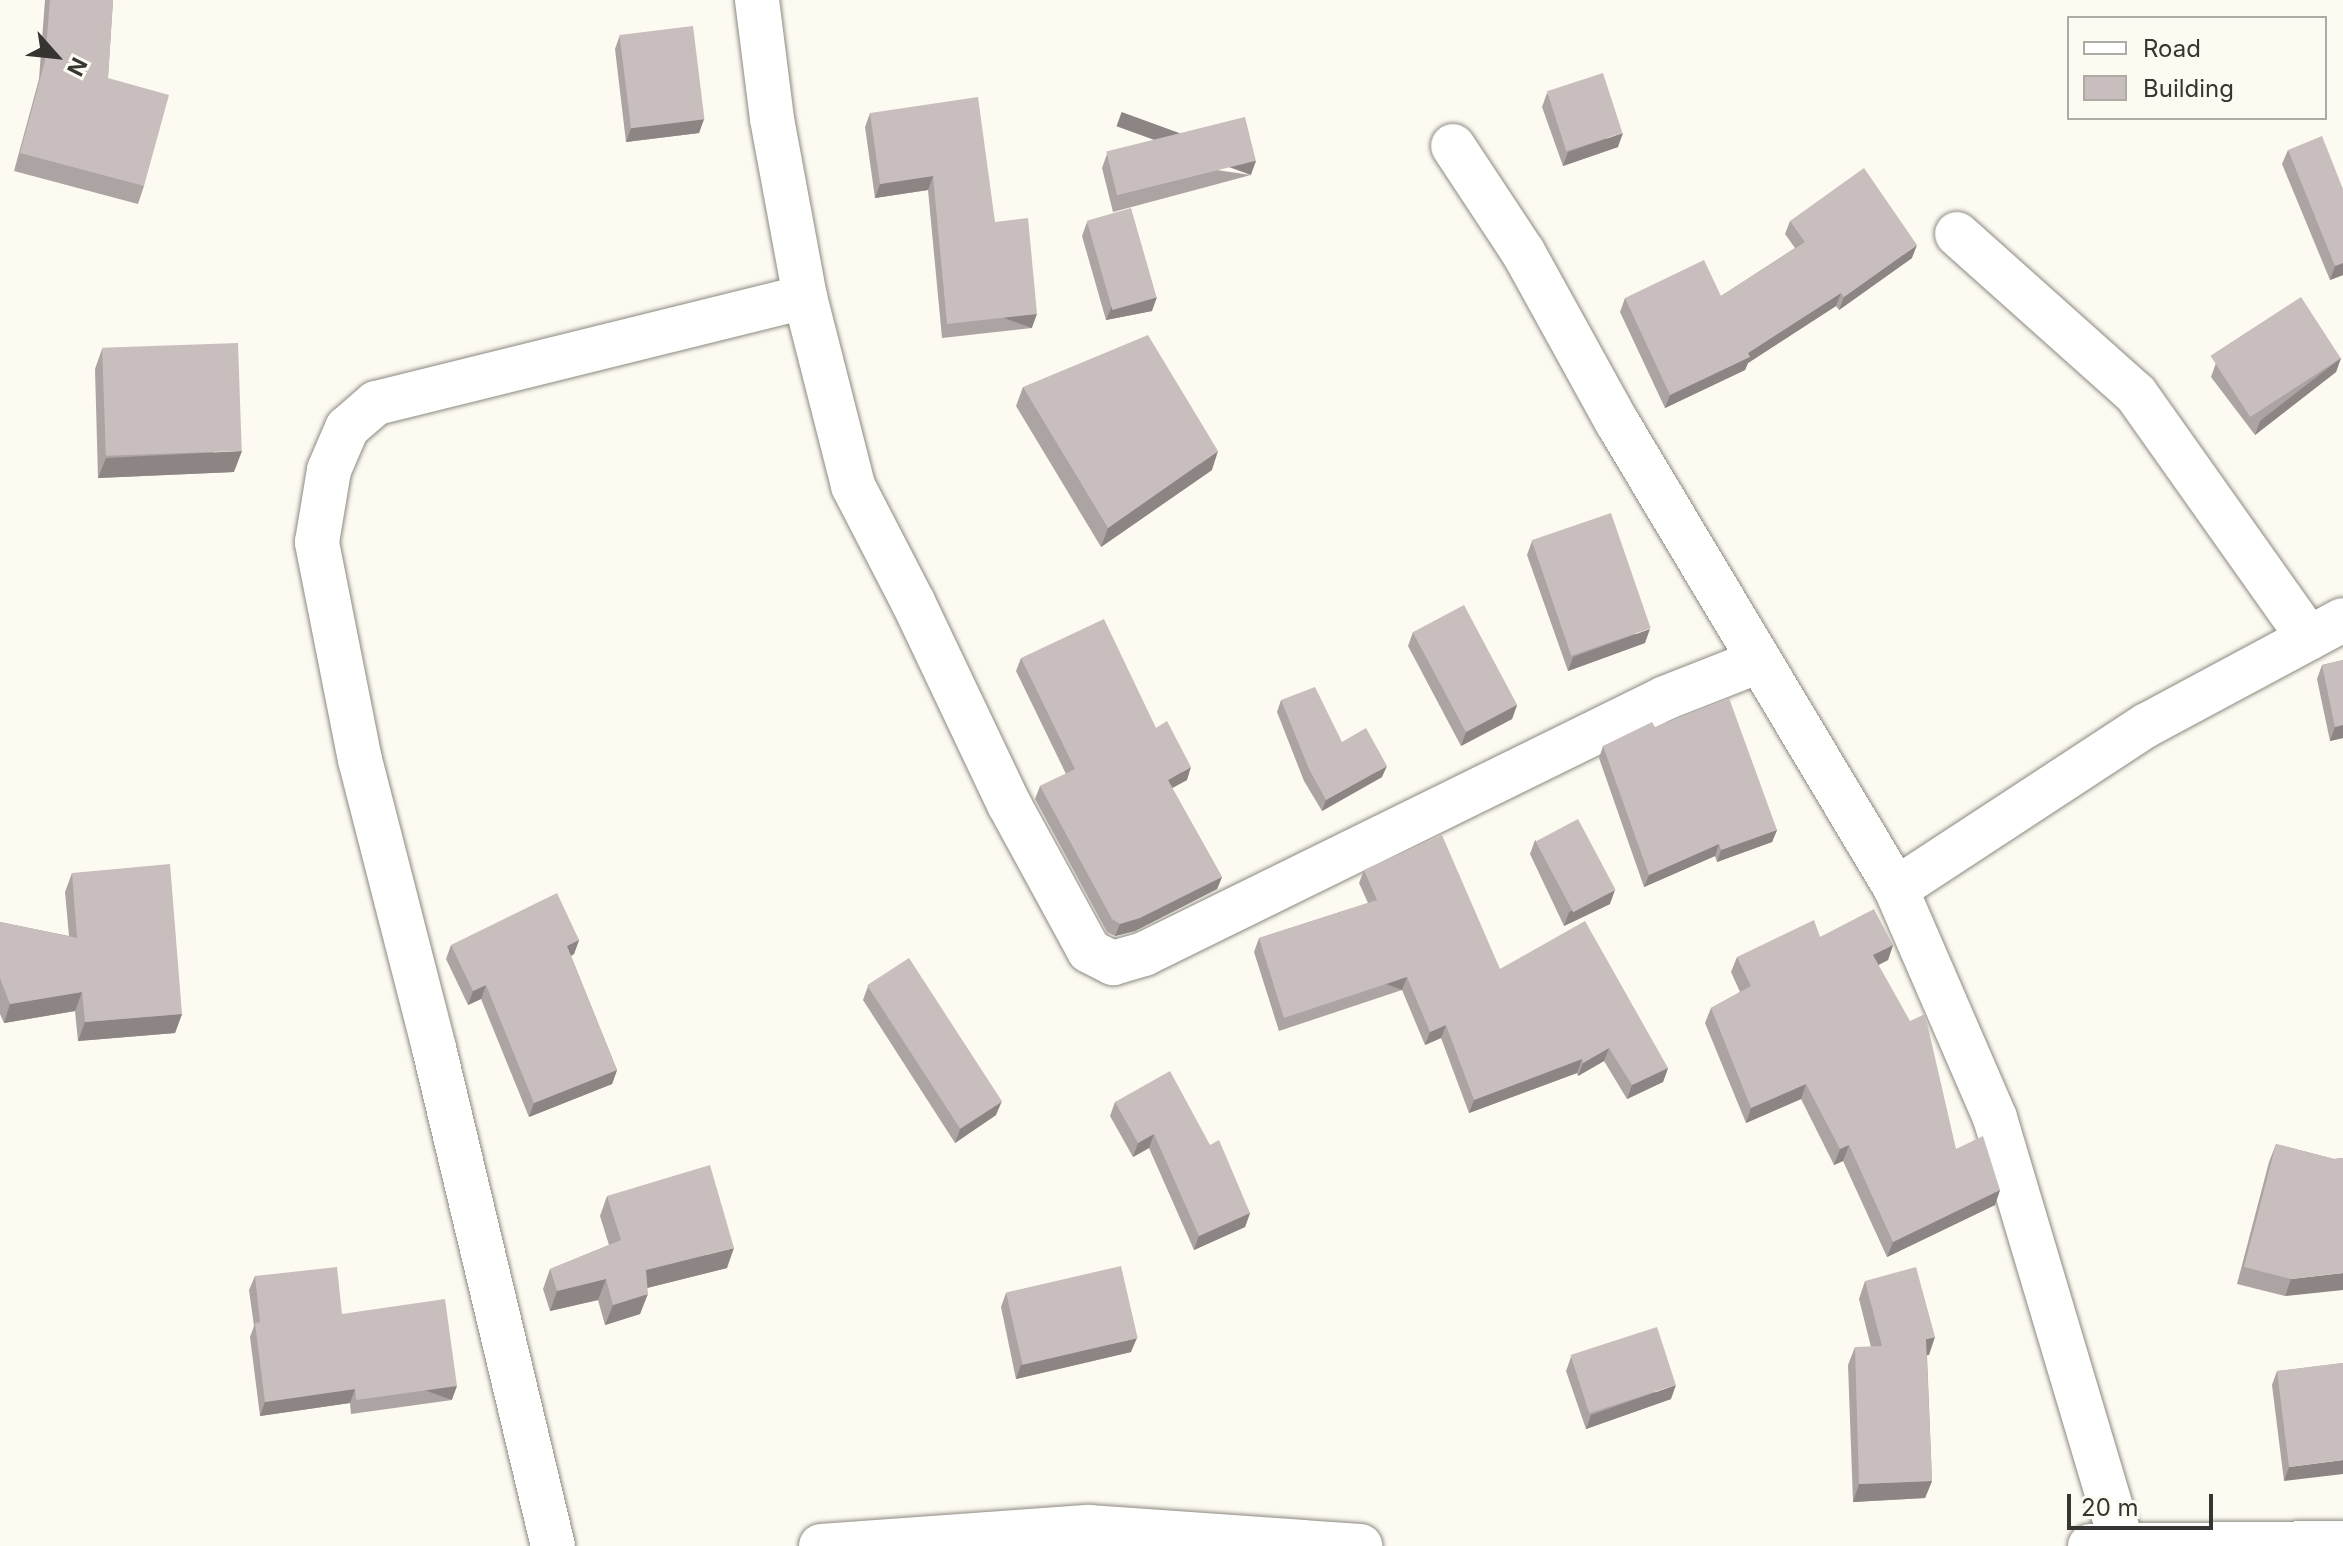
<!DOCTYPE html>
<style>
body{margin:0}
#map{position:relative;width:2343px;height:1546px;overflow:hidden;background:#fdfaf1;font-family:Inter,sans-serif}
div>[style]{position:absolute}
.roads{filter:drop-shadow(0 0 2px #8c8981) drop-shadow(0 0 2px #8c8981)}
.minor>*{height:44px;margin:-22px;padding:0 22px;transform-origin:22px;border-radius:22px;background:#fff}
.wall>*{inset:0;background:#aca3a3}
.shaded-wall>*{inset:0;background:#8c8584;transform-origin:0 0}
.building>*{inset:0;background:#c8bebd;transform-origin:0 0}
span{translate:-50% -50%;white-space:nowrap;text-align:center;line-height:1.15;-webkit-text-stroke:6px #fdfaf1;paint-order:stroke}
.legend{position:absolute;left:2067px;top:16px;width:260px;height:104px;box-sizing:border-box;background:#fdfaf1;border:2px solid #adaba5;margin:0;padding:10px 14px;list-style:none;font-size:24px;color:#363532}
.legend li{display:flex;align-items:center;gap:16px;height:40px}
.legend b{width:40px;border:2px solid #adaba5}
.north{position:absolute;left:16px;top:16px;width:80px;height:80px;-webkit-text-stroke:6px #fdfaf1;paint-order:stroke;rotate:117deg;font-size:22px;font-weight:700;line-height:32px;text-align:center;color:#363532}
.north::after{content:'';display:block;margin:auto;width:28px;height:36px;background:#363532;clip-path:polygon(50% 0,100% 100%,50% 72%,0 100%)}
.scale{position:absolute;left:2067px;top:1494px;width:146px;height:36px;box-sizing:border-box;border:4px solid #363532;border-top:0;padding-left:10px;font-size:24px;line-height:28px;white-space:nowrap;color:#363532;-webkit-text-stroke:6px #fdfaf1;paint-order:stroke}
</style>
<div id="map">
<div class="roads">
<div class="minor">
<div style="left:757px;top:0;width:120px;rotate:82.8deg"></div>
<div style="left:772px;top:119px;width:181px;rotate:79.5deg"></div>
<div style="left:805px;top:297px;width:195px;rotate:75.7deg"></div>
<div style="left:853px;top:486px;width:131px;rotate:62.7deg"></div>
<div style="left:913px;top:602px;width:224px;rotate:64.6deg"></div>
<div style="left:1009px;top:804px;width:167px;rotate:61.4deg"></div>
<div style="left:1089px;top:951px;width:27px;rotate:27deg"></div>
<div style="left:1113px;top:963px;width:32px;rotate:-16deg"></div>
<div style="left:1144px;top:954px;width:580px;rotate:-26.17deg"></div>
<div style="left:1665px;top:698px;width:101px;rotate:-21.5deg"></div>
<div style="left:1453px;top:146px;width:127px;rotate:56.6deg"></div>
<div style="left:1523px;top:252px;width:194px;rotate:61.1deg"></div>
<div style="left:1617px;top:422px;width:544px;rotate:59.14deg"></div>
<div style="left:1896px;top:889px;width:249px;rotate:66.6deg"></div>
<div style="left:1995px;top:1118px;width:445px;rotate:73.4deg"></div>
<div style="left:1957px;top:234px;width:240px;rotate:41.8deg"></div>
<div style="left:2136px;top:394px;width:299px;rotate:54.7deg"></div>
<div style="left:1896px;top:889px;width:300px;rotate:-33.2deg"></div>
<div style="left:2147px;top:725px;width:222px;rotate:-28.2deg"></div>
<div style="left:553px;top:1546px;width:512px;rotate:-103.44deg"></div>
<div style="left:434px;top:1048px;width:297px;rotate:-104.4deg"></div>
<div style="left:360px;top:760px;width:222px;rotate:-101.2deg"></div>
<div style="left:317px;top:542px;width:73px;rotate:-80.5deg"></div>
<div style="left:329px;top:470px;width:46px;rotate:-66.8deg"></div>
<div style="left:347px;top:428px;width:38px;rotate:-41deg"></div>
<div style="left:376px;top:403px;width:442px;rotate:-13.9deg"></div>
<div style="left:821px;top:1546px;width:269px;rotate:-4.1deg"></div>
<div style="left:1089px;top:1527px;width:272px;rotate:4deg"></div>
<div style="left:2090px;top:1546px;width:253px;rotate:-0.7deg"></div>
</div>
</div>
<div class="wall">
<div style="clip-path:polygon(45px 0,113px 0,108px 78px,144px 186px,138px 204px,14px 171px,39px 79px)"></div>
<div style="clip-path:polygon(620px 35px,704px 119px,699px 133px,626px 142px,615px 49px)"></div>
<div style="clip-path:polygon(1547px 93px,1618px 147px,1563px 166px,1542px 107px)"></div>
<div style="clip-path:polygon(870px 113px,995px 222px,1032px 328px,942px 338px,928px 190px,875px 198px,865px 127px)"></div>
<div style="clip-path:polygon(2288px 150px,2343px 189px,2343px 275px,2330px 280px,2282px 164px)"></div>
<div style="clip-path:polygon(1107px 154px,1251px 175px,1113px 212px,1102px 168px)"></div>
<div style="clip-path:polygon(1790px 221px,1912px 258px,1839px 310px,1836px 306px,1748px 363px,1745px 370px,1665px 408px,1620px 312px,1625px 298px,1721px 296px,1795px 248px,1785px 234px)"></div>
<div style="clip-path:polygon(1087px 222px,1152px 311px,1106px 320px,1082px 236px)"></div>
<div style="clip-path:polygon(102px 349px,234px 472px,98px 478px,95px 369px)"></div>
<div style="clip-path:polygon(2341px 358px,2336px 372px,2255px 435px,2211px 377px,2216px 363px)"></div>
<div style="clip-path:polygon(1023px 387px,1212px 470px,1101px 547px,1016px 406px)"></div>
<div style="clip-path:polygon(1532px 541px,1645px 643px,1568px 671px,1527px 555px)"></div>
<div style="clip-path:polygon(1413px 632px,1517px 705px,1512px 719px,1461px 746px,1408px 646px)"></div>
<div style="clip-path:polygon(1021px 658px,1156px 728px,1187px 780px,1172px 788px,1222px 877px,1217px 889px,1135px 931px,1115px 936px,1107px 932px,1035px 799px,1040px 786px,1066px 774px,1016px 671px)"></div>
<div style="clip-path:polygon(2343px 660px,2343px 738px,2330px 741px,2317px 679px,2322px 665px)"></div>
<div style="clip-path:polygon(1281px 700px,1382px 777px,1322px 811px,1304px 781px,1277px 712px)"></div>
<div style="clip-path:polygon(1655px 727px,1777px 830px,1772px 842px,1717px 862px,1715px 856px,1644px 887px,1599px 758px,1603px 746px)"></div>
<div style="clip-path:polygon(1535px 840px,1610px 904px,1564px 926px,1530px 854px)"></div>
<div style="clip-path:polygon(1364px 870px,1500px 969px,1668px 1068px,1663px 1082px,1627px 1099px,1604px 1061px,1578px 1076px,1577px 1073px,1469px 1113px,1441px 1038px,1425px 1045px,1402px 990px,1279px 1031px,1254px 952px,1259px 938px,1368px 903px,1359px 883px)"></div>
<div style="clip-path:polygon(72px 873px,182px 1014px,175px 1033px,78px 1041px,75px 1011px,4px 1023px,0 1014px,0 922px,69px 936px,65px 892px)"></div>
<div style="clip-path:polygon(1820px 937px,1893px 945px,1888px 960px,1878px 965px,1956px 1149px,2000px 1190px,1995px 1205px,1887px 1257px,1843px 1161px,1834px 1165px,1801px 1099px,1746px 1123px,1705px 1023px,1711px 1008px,1740px 992px,1731px 972px,1737px 957px)"></div>
<div style="clip-path:polygon(579px 940px,574px 954px,571px 956px,617px 1070px,612px 1084px,529px 1117px,481px 999px,468px 1005px,446px 959px,451px 945px)"></div>
<div style="clip-path:polygon(868px 986px,996px 1115px,955px 1143px,863px 1000px)"></div>
<div style="clip-path:polygon(1115px 1102px,1210px 1145px,1250px 1213px,1245px 1227px,1194px 1250px,1149px 1148px,1133px 1157px,1110px 1116px)"></div>
<div style="clip-path:polygon(2276px 1144px,2334px 1159px,2343px 1158px,2285px 1296px,2237px 1284px,2269px 1162px)"></div>
<div style="clip-path:polygon(607px 1196px,727px 1268px,647px 1288px,640px 1314px,605px 1325px,598px 1300px,550px 1311px,543px 1289px,550px 1269px,609px 1245px,600px 1216px)"></div>
<div style="clip-path:polygon(255px 1276px,342px 1314px,452px 1400px,351px 1414px,350px 1403px,260px 1416px,250px 1337px,254px 1326px,249px 1290px)"></div>
<div style="clip-path:polygon(1865px 1281px,1929px 1355px,1927px 1355px,1932px 1481px,1925px 1498px,1853px 1502px,1848px 1365px,1855px 1347px,1871px 1347px,1859px 1299px)"></div>
<div style="clip-path:polygon(1006px 1293px,1131px 1352px,1016px 1379px,1001px 1307px)"></div>
<div style="clip-path:polygon(1571px 1357px,1671px 1399px,1586px 1429px,1566px 1371px)"></div>
<div style="clip-path:polygon(2343px 1363px,2284px 1481px,2272px 1385px,2277px 1371px)"></div>
</div>
<div class="shaded-wall">
<div style="clip-path:polygon(704px 119px,699px 133px,626px 142px,631px 128px)"></div>
<div style="clip-path:polygon(1623px 133px,1618px 147px,1563px 166px,1568px 152px)"></div>
<div style="left:1256px;top:161px;width:15px;height:143px;rotate:110deg"></div>
<div style="clip-path:polygon(933px 176px,928px 190px,875px 198px,880px 184px)"></div>
<div style="clip-path:polygon(1917px 245px,1912px 258px,1839px 310px,1844px 297px)"></div>
<div style="clip-path:polygon(2343px 263px,2343px 275px,2330px 280px,2335px 266px)"></div>
<div style="clip-path:polygon(1841px 293px,1836px 306px,1748px 363px,1745px 370px,1665px 408px,1670px 395px,1748px 353px)"></div>
<div style="clip-path:polygon(1157px 297px,1152px 311px,1106px 320px,1112px 306px)"></div>
<div style="left:1037px;top:314px;width:15px;height:91px;rotate:110deg"></div>
<div style="clip-path:polygon(2341px 358px,2336px 372px,2255px 435px,2260px 421px)"></div>
<div style="clip-path:polygon(242px 451px,234px 472px,98px 478px,106px 458px)"></div>
<div style="clip-path:polygon(1218px 451px,1212px 470px,1101px 547px,1108px 528px)"></div>
<div style="clip-path:polygon(1650px 629px,1645px 643px,1568px 671px,1573px 657px)"></div>
<div style="clip-path:polygon(1517px 705px,1512px 719px,1461px 746px,1466px 732px)"></div>
<div style="clip-path:polygon(2343px 725px,2343px 738px,2330px 741px,2335px 727px)"></div>
<div style="clip-path:polygon(1387px 766px,1382px 777px,1322px 811px,1326px 800px)"></div>
<div style="clip-path:polygon(1191px 767px,1187px 780px,1163px 793px,1168px 780px)"></div>
<div style="clip-path:polygon(1777px 830px,1772px 842px,1717px 862px,1721px 850px)"></div>
<div style="clip-path:polygon(1719px 844px,1715px 856px,1644px 887px,1649px 875px)"></div>
<div style="clip-path:polygon(1222px 877px,1217px 889px,1135px 931px,1115px 936px,1120px 924px)"></div>
<div style="clip-path:polygon(1615px 890px,1610px 904px,1564px 926px,1569px 912px)"></div>
<div style="clip-path:polygon(579px 940px,574px 954px,562px 960px,567px 946px)"></div>
<div style="clip-path:polygon(1893px 945px,1888px 960px,1867px 971px,1873px 955px)"></div>
<div style="left:1407px;top:977px;width:14px;height:130px;rotate:111deg"></div>
<div style="clip-path:polygon(486px 985px,481px 999px,468px 1005px,473px 991px)"></div>
<div style="clip-path:polygon(82px 992px,75px 1011px,4px 1023px,10px 1004px)"></div>
<div style="clip-path:polygon(182px 1014px,175px 1033px,78px 1041px,85px 1022px)"></div>
<div style="clip-path:polygon(1446px 1025px,1441px 1038px,1425px 1045px,1430px 1032px)"></div>
<div style="clip-path:polygon(1609px 1048px,1604px 1061px,1578px 1076px,1583px 1063px)"></div>
<div style="clip-path:polygon(1582px 1059px,1577px 1073px,1469px 1113px,1474px 1100px)"></div>
<div style="clip-path:polygon(1668px 1068px,1663px 1082px,1627px 1099px,1632px 1085px)"></div>
<div style="clip-path:polygon(617px 1070px,612px 1084px,529px 1117px,534px 1103px)"></div>
<div style="clip-path:polygon(1806px 1084px,1801px 1099px,1746px 1123px,1751px 1108px)"></div>
<div style="clip-path:polygon(1002px 1101px,996px 1115px,955px 1143px,960px 1129px)"></div>
<div style="clip-path:polygon(1154px 1134px,1149px 1148px,1133px 1157px,1138px 1143px)"></div>
<div style="clip-path:polygon(1849px 1145px,1843px 1161px,1834px 1165px,1840px 1149px)"></div>
<div style="clip-path:polygon(2000px 1190px,1995px 1205px,1887px 1257px,1893px 1242px)"></div>
<div style="clip-path:polygon(1250px 1213px,1245px 1227px,1194px 1250px,1199px 1236px)"></div>
<div style="clip-path:polygon(734px 1248px,727px 1268px,639px 1290px,646px 1270px)"></div>
<div style="clip-path:polygon(2343px 1273px,2343px 1290px,2285px 1296px,2291px 1279px)"></div>
<div style="clip-path:polygon(606px 1279px,598px 1300px,550px 1311px,557px 1291px)"></div>
<div style="clip-path:polygon(648px 1294px,640px 1314px,605px 1325px,613px 1305px)"></div>
<div style="clip-path:polygon(1935px 1337px,1929px 1355px,1920px 1356px,1926px 1339px)"></div>
<div style="clip-path:polygon(1137px 1338px,1131px 1352px,1016px 1379px,1021px 1365px)"></div>
<div style="clip-path:polygon(1676px 1385px,1671px 1399px,1586px 1429px,1591px 1415px)"></div>
<div style="left:457px;top:1386px;width:15px;height:102px;rotate:110deg"></div>
<div style="clip-path:polygon(355px 1389px,350px 1403px,260px 1416px,265px 1402px)"></div>
<div style="clip-path:polygon(2343px 1460px,2343px 1474px,2284px 1481px,2289px 1467px)"></div>
<div style="clip-path:polygon(1932px 1481px,1925px 1498px,1853px 1502px,1859px 1484px)"></div>
</div>
<div class="building">
<div style="clip-path:polygon(50px 0,113px 0,108px 78px,169px 95px,144px 186px,20px 153px,45px 61px)"></div>
<div style="left:693px;top:26px;width:94px;height:74px;rotate:83deg"></div>
<div style="left:1603px;top:73px;width:63px;height:59px;rotate:72deg"></div>
<div style="clip-path:polygon(978px 97px,995px 222px,1028px 218px,1037px 314px,947px 324px,933px 176px,880px 184px,870px 113px)"></div>
<div style="left:1245px;top:117px;width:45px;height:143px;rotate:76deg"></div>
<div style="clip-path:polygon(2322px 136px,2343px 189px,2343px 263px,2335px 266px,2288px 150px)"></div>
<div style="clip-path:polygon(1864px 168px,1917px 245px,1844px 297px,1841px 293px,1748px 353px,1750px 357px,1670px 395px,1625px 298px,1704px 260px,1721px 296px,1805px 242px,1790px 221px)"></div>
<div style="left:1131px;top:208px;width:93px;height:46px;rotate:74deg"></div>
<div style="left:2301px;top:297px;width:73px;height:108px;rotate:57deg"></div>
<div style="clip-path:polygon(1148px 335px,1218px 451px,1108px 528px,1023px 387px)"></div>
<div style="left:238px;top:343px;width:108px;height:136px;rotate:88deg"></div>
<div style="left:1611px;top:513px;width:122px;height:84px;rotate:71deg"></div>
<div style="left:1464px;top:605px;width:113px;height:58px;rotate:62deg"></div>
<div style="clip-path:polygon(1104px 619px,1156px 728px,1167px 721px,1191px 767px,1168px 780px,1222px 877px,1140px 918px,1120px 924px,1112px 919px,1040px 786px,1075px 769px,1021px 658px)"></div>
<div style="clip-path:polygon(2343px 660px,2343px 725px,2335px 727px,2322px 665px)"></div>
<div style="clip-path:polygon(1315px 687px,1342px 742px,1366px 728px,1387px 766px,1326px 800px,1309px 769px,1281px 700px)"></div>
<div style="clip-path:polygon(1729px 698px,1777px 830px,1721px 850px,1719px 844px,1649px 875px,1603px 746px,1652px 722px,1655px 727px)"></div>
<div style="left:1578px;top:819px;width:80px;height:48px;rotate:62deg"></div>
<div style="clip-path:polygon(1442px 835px,1500px 969px,1585px 921px,1668px 1068px,1632px 1085px,1609px 1048px,1583px 1063px,1582px 1059px,1474px 1100px,1446px 1025px,1430px 1032px,1407px 977px,1284px 1018px,1259px 938px,1377px 900px,1364px 870px)"></div>
<div style="clip-path:polygon(170px 864px,182px 1014px,85px 1022px,82px 992px,10px 1004px,0 978px,0 922px,77px 938px,72px 873px)"></div>
<div style="clip-path:polygon(557px 893px,579px 940px,567px 946px,617px 1070px,534px 1103px,486px 985px,473px 991px,451px 945px)"></div>
<div style="clip-path:polygon(1874px 909px,1893px 945px,1873px 955px,1910px 1021px,1925px 1014px,1956px 1149px,1983px 1136px,2000px 1190px,1893px 1242px,1849px 1145px,1840px 1149px,1806px 1084px,1751px 1108px,1711px 1008px,1751px 986px,1737px 957px,1814px 920px,1820px 937px)"></div>
<div style="left:909px;top:958px;width:171px;height:50px;rotate:57deg"></div>
<div style="clip-path:polygon(1170px 1071px,1210px 1145px,1219px 1140px,1250px 1213px,1199px 1236px,1154px 1134px,1138px 1143px,1115px 1102px)"></div>
<div style="clip-path:polygon(2276px 1144px,2334px 1159px,2343px 1158px,2343px 1273px,2291px 1279px,2244px 1267px)"></div>
<div style="clip-path:polygon(710px 1165px,734px 1248px,646px 1270px,648px 1294px,613px 1305px,606px 1279px,557px 1291px,550px 1269px,621px 1240px,607px 1196px)"></div>
<div style="left:1121px;top:1266px;width:74px;height:118px;rotate:77deg"></div>
<div style="clip-path:polygon(337px 1267px,342px 1314px,445px 1299px,457px 1386px,356px 1400px,355px 1389px,265px 1402px,255px 1323px,260px 1322px,255px 1276px)"></div>
<div style="clip-path:polygon(1916px 1267px,1935px 1337px,1926px 1339px,1932px 1481px,1859px 1484px,1855px 1347px,1882px 1346px,1865px 1281px)"></div>
<div style="left:1657px;top:1327px;width:61px;height:91px;rotate:72deg"></div>
<div style="clip-path:polygon(2343px 1363px,2343px 1460px,2289px 1467px,2277px 1371px)"></div>
</div>
<ul class="legend">
<li><b style="height:10px;background:#fff"></b>Road</li>
<li><b style="height:22px;background:#c8bebd"></b>Building</li>
</ul>
<div class="north">N</div>
<div class="scale">20 m</div>
</div>
